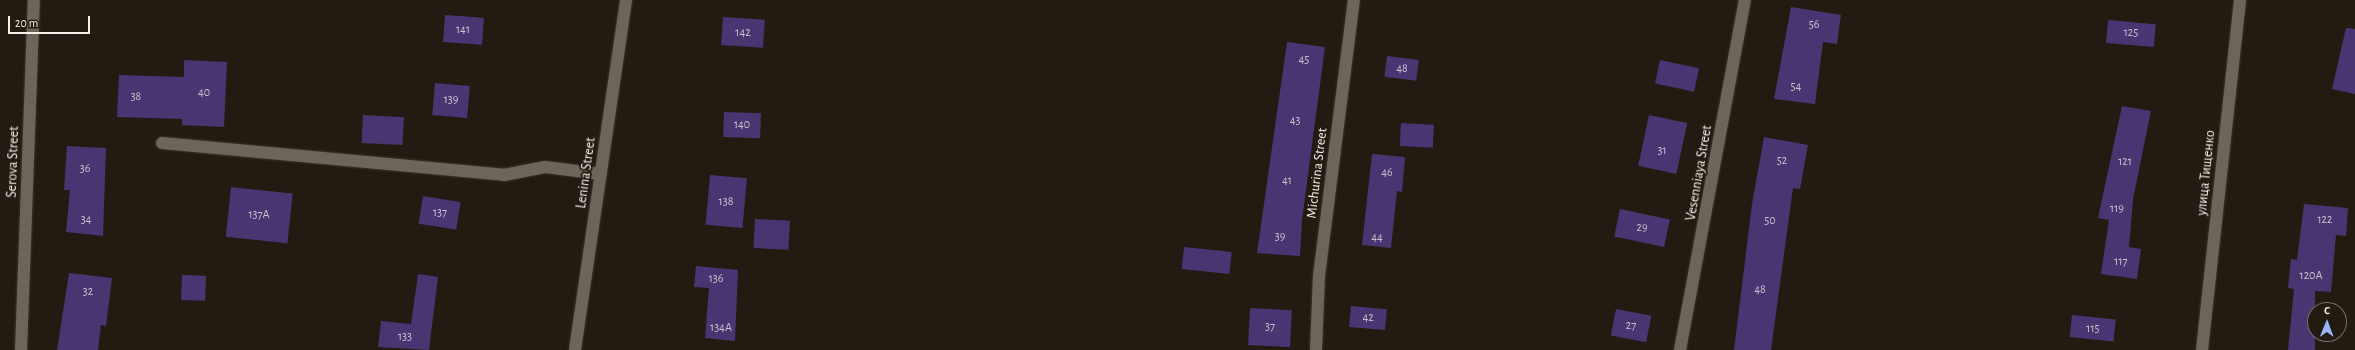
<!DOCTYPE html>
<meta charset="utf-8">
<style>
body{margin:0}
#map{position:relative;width:2355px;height:350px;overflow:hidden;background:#221b12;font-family:"Alegreya Sans",sans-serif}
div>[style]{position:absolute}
.building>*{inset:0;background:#473672;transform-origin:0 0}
.roads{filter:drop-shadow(0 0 1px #3a3530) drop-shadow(0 0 1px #3a3530)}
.lane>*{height:12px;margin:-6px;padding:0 6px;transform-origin:6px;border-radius:6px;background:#6e655a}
.street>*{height:12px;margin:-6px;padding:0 6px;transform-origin:6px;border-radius:6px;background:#6e655a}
.secondary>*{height:12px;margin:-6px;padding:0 6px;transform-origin:6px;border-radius:6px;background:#6e655a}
span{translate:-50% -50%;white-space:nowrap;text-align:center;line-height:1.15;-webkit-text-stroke:4px #221b12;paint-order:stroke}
.number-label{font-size:12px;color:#cac2cc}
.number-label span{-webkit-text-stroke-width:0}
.street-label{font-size:14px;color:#f5f0ea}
.north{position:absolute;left:2307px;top:302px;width:40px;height:40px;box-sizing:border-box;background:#221b12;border:1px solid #767068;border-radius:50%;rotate:1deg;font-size:11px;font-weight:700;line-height:16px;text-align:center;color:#f5f0ea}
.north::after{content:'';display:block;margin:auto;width:14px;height:18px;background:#9db4fd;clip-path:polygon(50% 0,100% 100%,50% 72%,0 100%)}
.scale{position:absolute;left:8px;top:16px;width:82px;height:18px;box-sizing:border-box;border:2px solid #f5f0ea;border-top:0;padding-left:5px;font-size:12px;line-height:14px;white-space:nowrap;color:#f5f0ea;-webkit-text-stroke:3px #221b12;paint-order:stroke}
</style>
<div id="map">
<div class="building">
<div style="clip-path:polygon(1791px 7px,1841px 15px,1837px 44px,1823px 42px,1815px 104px,1774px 99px)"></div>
<div style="left:445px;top:15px;width:39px;height:27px;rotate:4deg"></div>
<div style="left:723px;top:17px;width:42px;height:28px;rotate:4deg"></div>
<div style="left:2108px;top:20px;width:48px;height:23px;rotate:5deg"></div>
<div style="clip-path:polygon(2346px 28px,2355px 29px,2355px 94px,2332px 89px)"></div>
<div style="clip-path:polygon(1287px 42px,1325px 47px,1302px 220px,1300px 256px,1257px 253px)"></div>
<div style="left:1387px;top:56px;width:32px;height:21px;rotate:7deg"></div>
<div style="clip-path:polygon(184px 60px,227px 62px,224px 127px,182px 125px,182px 119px,117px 117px,119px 75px,184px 77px)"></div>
<div style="left:1660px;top:60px;width:40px;height:24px;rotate:12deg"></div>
<div style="left:435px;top:83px;width:35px;height:32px;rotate:5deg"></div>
<div style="clip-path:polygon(2122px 106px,2151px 111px,2133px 199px,2129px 247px,2141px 249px,2137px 279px,2101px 274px,2109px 220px,2098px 218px)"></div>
<div style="left:724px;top:112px;width:37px;height:25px;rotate:2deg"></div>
<div style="left:363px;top:115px;width:41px;height:28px;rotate:3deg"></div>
<div style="left:1649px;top:115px;width:39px;height:52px;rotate:12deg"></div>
<div style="left:1401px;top:123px;width:33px;height:23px;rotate:3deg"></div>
<div style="clip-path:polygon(1764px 137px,1808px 145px,1800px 189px,1793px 188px,1771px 350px,1734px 350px,1752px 204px)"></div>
<div style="clip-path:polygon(67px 146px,106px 148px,103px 236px,66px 232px,70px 190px,64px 190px)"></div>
<div style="clip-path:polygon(1372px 154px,1405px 157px,1402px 192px,1397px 191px,1391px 248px,1362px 245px)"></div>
<div style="left:710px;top:175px;width:37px;height:50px;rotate:5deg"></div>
<div style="left:231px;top:187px;width:62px;height:50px;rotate:6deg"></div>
<div style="left:423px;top:196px;width:38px;height:28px;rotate:9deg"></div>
<div style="clip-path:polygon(2304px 204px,2348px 208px,2346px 236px,2336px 235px,2331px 292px,2315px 291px,2315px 350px,2288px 350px,2294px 289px,2288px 288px,2291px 259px,2297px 260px)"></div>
<div style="left:1620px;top:209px;width:51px;height:28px;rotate:12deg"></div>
<div style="left:755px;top:219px;width:35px;height:29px;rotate:3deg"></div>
<div style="left:1184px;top:247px;width:48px;height:22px;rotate:6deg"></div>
<div style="clip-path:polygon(696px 266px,738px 270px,735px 341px,705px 338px,709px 288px,694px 287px)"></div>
<div style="clip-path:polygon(69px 273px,112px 278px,106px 326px,101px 325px,98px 350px,57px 350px)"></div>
<div style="clip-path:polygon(418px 274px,438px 277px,429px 350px,378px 347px,381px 321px,411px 324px)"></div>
<div style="left:182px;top:275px;width:24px;height:25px;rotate:2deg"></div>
<div style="left:1351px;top:306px;width:36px;height:21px;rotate:5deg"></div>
<div style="left:1250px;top:308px;width:42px;height:37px;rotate:3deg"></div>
<div style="left:1616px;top:309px;width:36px;height:27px;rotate:11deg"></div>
<div style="left:2072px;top:315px;width:44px;height:22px;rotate:6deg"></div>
</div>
<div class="roads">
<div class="lane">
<div style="left:162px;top:143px;width:343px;rotate:5.3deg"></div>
<div style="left:504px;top:175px;width:42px;rotate:-11deg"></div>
<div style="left:545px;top:167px;width:56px;rotate:7.1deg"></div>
</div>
<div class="street">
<div style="left:21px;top:350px;width:350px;rotate:-87.9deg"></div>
<div style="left:1316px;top:350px;width:74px;rotate:-87.7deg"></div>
<div style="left:1319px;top:276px;width:278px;rotate:-82.8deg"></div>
<div style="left:1680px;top:350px;width:356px;rotate:-79.5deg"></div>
<div style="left:2202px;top:350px;width:352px;rotate:-83.8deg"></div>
</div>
<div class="secondary">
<div style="left:575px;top:350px;width:354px;rotate:-81.7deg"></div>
</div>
</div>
<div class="number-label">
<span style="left:1814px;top:25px">56</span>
<span style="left:463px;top:30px">141</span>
<span style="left:743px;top:33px">142</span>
<span style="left:2131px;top:33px">125</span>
<span style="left:1304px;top:60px">45</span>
<span style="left:1402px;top:69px">48</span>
<span style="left:1796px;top:87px">54</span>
<span style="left:204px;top:93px">40</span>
<span style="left:136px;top:97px">38</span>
<span style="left:451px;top:100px">139</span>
<span style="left:1295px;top:121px">43</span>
<span style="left:742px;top:125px">140</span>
<span style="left:1662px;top:151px">31</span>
<span style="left:1782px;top:161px">52</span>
<span style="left:2125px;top:162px">121</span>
<span style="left:85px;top:169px">36</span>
<span style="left:1387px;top:173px">46</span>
<span style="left:1287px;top:181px">41</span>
<span style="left:726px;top:202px">138</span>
<span style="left:2117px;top:209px">119</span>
<span style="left:440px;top:213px">137</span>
<span style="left:259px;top:215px">137А</span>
<span style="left:86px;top:220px">34</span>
<span style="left:2325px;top:220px">122</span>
<span style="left:1770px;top:221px">50</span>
<span style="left:1642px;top:228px">29</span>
<span style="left:1280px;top:237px">39</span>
<span style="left:1377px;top:238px">44</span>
<span style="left:2121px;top:262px">117</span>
<span style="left:2311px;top:276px">120А</span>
<span style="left:716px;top:279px">136</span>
<span style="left:1760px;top:290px">48</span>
<span style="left:88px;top:292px">32</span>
<span style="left:1368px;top:318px">42</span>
<span style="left:1631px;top:326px">27</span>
<span style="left:1270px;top:327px">37</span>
<span style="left:721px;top:328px">134А</span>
<span style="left:2093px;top:329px">115</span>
<span style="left:405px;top:337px">133</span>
</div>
<div class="street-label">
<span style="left:13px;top:162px;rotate:-88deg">Serova Street</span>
<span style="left:586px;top:173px;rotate:-82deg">Lenina Street</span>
<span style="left:1317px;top:173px;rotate:-83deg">Michurina Street</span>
<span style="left:1699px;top:173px;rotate:-80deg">Vesenniaya Street</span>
<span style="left:2206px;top:173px;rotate:-84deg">улица Тищенко</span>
</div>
<div class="north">С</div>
<div class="scale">20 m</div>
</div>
